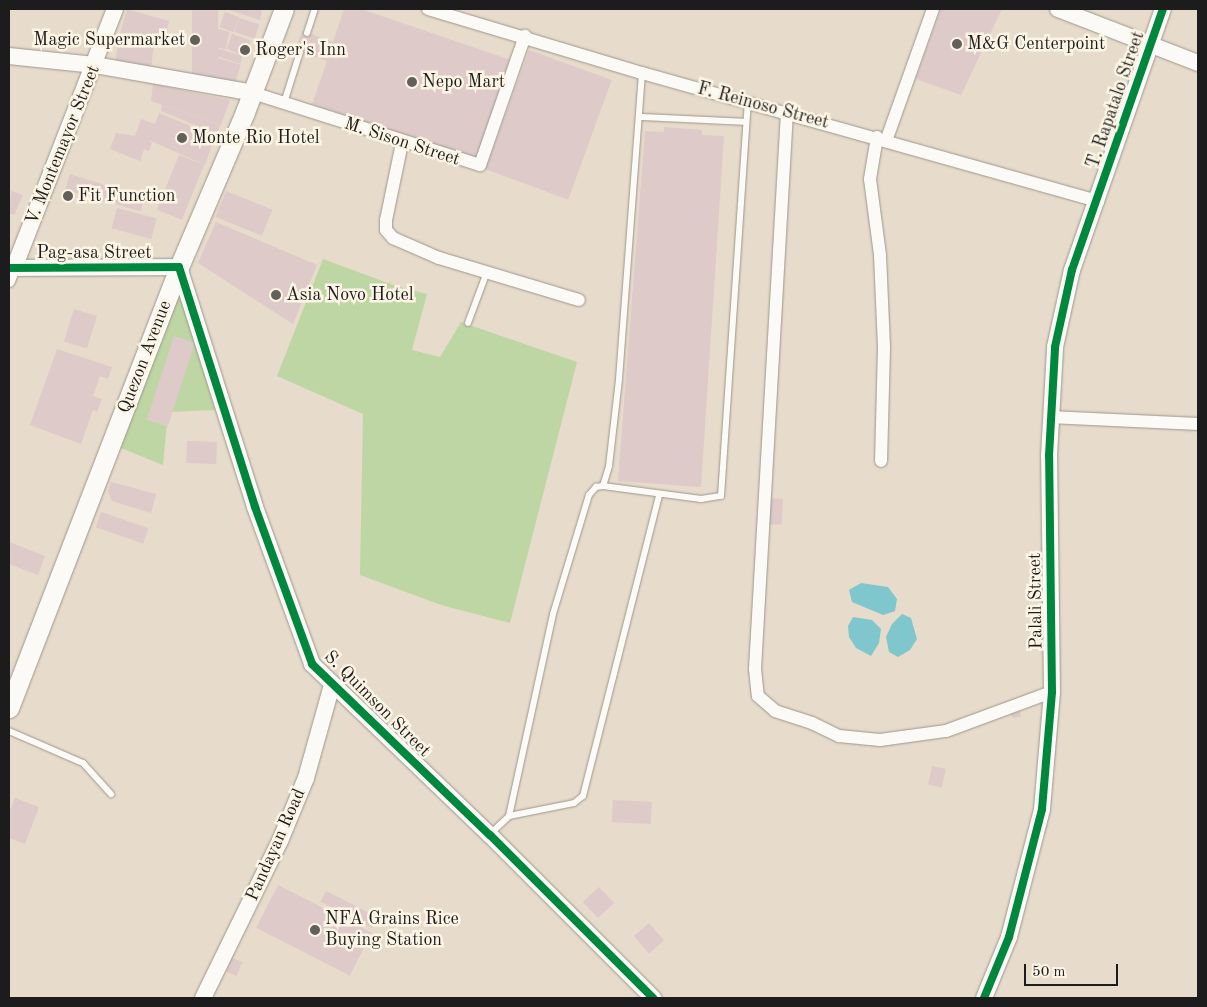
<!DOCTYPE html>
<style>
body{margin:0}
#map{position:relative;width:1207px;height:1007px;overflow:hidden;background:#e7dbcb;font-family:"Old Standard TT",serif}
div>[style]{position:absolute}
.green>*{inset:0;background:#bed6a3}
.water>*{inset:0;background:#7fc7cc}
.building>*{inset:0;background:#ddcac9;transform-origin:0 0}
.roads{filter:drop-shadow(0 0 1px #9d978d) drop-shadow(0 0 1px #9d978d)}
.service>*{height:6px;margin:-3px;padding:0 3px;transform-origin:3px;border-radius:3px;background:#fbfaf7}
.minor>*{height:12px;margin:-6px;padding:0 6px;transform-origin:6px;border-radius:6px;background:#fbfaf7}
.tertiary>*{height:16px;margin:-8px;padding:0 8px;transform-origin:8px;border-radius:8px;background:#fbfaf7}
.secondary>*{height:19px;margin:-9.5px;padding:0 9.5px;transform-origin:9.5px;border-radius:9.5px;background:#fbfaf7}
.cycleway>*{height:8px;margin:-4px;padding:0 4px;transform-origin:4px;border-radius:4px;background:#00873e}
.dots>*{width:14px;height:14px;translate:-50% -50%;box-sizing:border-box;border:2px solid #fcf5e5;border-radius:50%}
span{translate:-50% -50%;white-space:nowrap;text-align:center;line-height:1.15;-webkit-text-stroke:5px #fcf5e5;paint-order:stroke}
.poi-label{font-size:18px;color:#1c1c1c}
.right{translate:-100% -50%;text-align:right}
.left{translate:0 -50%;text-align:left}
.street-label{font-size:18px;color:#1c1c1c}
.frame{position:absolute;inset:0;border:10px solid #1c1c1c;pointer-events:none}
.scale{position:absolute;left:1024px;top:964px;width:94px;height:22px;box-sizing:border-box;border:2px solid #1c1c1c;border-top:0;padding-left:6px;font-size:15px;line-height:18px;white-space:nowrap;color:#1c1c1c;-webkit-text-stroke:4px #fcf5e5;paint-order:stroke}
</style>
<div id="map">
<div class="green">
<div style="clip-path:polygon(323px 259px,396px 286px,427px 294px,412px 350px,440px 357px,461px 322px,577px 362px,510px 623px,441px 605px,360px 575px,363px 414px,277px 376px)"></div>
<div style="clip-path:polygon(177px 288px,192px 329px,215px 410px,168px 412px,163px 465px,116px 446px)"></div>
</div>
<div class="water">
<div style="clip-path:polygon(861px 583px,888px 587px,897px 599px,895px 611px,883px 615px,852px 602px,849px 590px)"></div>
<div style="clip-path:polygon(902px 614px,911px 618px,917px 639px,910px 650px,898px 657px,889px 652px,886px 637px,892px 624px)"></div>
<div style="clip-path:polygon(853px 617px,872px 620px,881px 629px,879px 643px,871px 656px,856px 648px,849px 637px,848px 626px)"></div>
</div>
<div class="building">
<div style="left:127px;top:9px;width:44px;height:28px;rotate:16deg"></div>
<div style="left:192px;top:9px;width:26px;height:66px"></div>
<div style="clip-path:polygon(227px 9px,262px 9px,260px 20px)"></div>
<div style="clip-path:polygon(344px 9px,361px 9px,511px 60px,477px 161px,312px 104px,327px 61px,295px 50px,302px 31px,333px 42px)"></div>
<div style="clip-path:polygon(941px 9px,1002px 9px,961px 95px,916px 79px)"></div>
<div style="left:225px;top:12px;width:15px;height:16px;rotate:20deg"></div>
<div style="left:239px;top:18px;width:21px;height:15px;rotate:17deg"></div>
<div style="left:218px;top:29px;width:12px;height:18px;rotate:14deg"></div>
<div style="left:232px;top:34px;width:20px;height:16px;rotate:20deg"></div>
<div style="left:118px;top:43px;width:36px;height:19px;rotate:8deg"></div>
<div style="left:210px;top:46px;width:34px;height:8px;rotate:17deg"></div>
<div style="left:529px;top:50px;width:88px;height:127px;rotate:20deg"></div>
<div style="left:207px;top:55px;width:35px;height:20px;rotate:16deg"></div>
<div style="clip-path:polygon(153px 84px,230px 100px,221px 125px,151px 101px)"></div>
<div style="clip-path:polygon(162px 105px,220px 125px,217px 134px,161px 111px)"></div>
<div style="clip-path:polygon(159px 113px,215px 136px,205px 165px,149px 140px,152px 143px,149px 151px,144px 149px,140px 161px,110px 149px,116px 133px,135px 136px,141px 119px,155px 124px)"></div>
<div style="clip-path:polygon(664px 127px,702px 130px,702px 135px,724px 136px,701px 487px,618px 481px,645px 131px,664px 132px)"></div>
<div style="left:179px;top:155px;width:27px;height:59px;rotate:22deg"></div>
<div style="left:70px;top:174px;width:43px;height:16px;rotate:18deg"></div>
<div style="left:114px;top:188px;width:32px;height:15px;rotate:16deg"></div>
<div style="clip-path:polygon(11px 191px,23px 195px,14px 215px,9px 213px)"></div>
<div style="left:226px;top:191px;width:50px;height:28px;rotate:22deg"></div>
<div style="left:117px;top:208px;width:41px;height:21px;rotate:15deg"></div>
<div style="clip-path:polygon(216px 222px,317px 265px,293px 324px,198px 263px)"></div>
<div style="left:74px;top:309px;width:24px;height:34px;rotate:17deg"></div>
<div style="left:174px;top:336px;width:22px;height:88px;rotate:18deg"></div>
<div style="clip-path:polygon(57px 349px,112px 367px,108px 379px,100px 376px,93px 396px,102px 399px,97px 412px,93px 410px,81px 444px,30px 425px)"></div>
<div style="left:187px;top:441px;width:30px;height:22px;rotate:2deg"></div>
<div style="clip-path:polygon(111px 482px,156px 494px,151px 513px,112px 501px,108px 491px)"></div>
<div style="left:766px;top:498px;width:17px;height:26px;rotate:3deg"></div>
<div style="left:101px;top:512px;width:50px;height:16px;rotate:19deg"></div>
<div style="clip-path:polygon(9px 542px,45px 556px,38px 575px,9px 564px)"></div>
<div style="clip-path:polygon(1019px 707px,1021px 717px,1012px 718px,1010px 708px)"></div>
<div style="left:932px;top:766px;width:14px;height:19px;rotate:12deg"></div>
<div style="clip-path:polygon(15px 798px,39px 807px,25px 844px,9px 838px,9px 813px)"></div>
<div style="left:613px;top:800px;width:39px;height:22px;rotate:3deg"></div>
<div style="left:278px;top:885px;width:105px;height:48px;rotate:27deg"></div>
<div style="left:599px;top:887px;width:22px;height:22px;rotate:47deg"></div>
<div style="left:326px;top:891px;width:58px;height:12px;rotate:27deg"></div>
<div style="left:649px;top:923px;width:23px;height:20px;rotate:49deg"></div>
<div style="left:232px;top:958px;width:11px;height:15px;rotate:22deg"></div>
</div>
<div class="roads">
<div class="service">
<div style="left:307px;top:33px;width:25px;rotate:-72deg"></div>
<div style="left:284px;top:103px;width:53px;rotate:-72.6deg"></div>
<div style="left:640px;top:117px;width:105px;rotate:2.7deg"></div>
<div style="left:468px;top:323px;width:54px;rotate:-69.6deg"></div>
<div style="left:603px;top:486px;width:21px;rotate:-73deg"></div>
<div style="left:609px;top:466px;width:88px;rotate:-83.4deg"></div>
<div style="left:619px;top:379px;width:307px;rotate:-85.7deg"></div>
<div style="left:9px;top:731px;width:81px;rotate:23.4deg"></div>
<div style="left:83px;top:763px;width:42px;rotate:47.9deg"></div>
<div style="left:509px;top:816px;width:66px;rotate:-11.3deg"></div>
<div style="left:574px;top:803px;width:11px;rotate:-38deg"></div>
<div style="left:583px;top:796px;width:310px;rotate:-75.8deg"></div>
<div style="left:490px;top:834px;width:26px;rotate:-43deg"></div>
<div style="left:509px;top:816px;width:207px;rotate:-77.7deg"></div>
<div style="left:553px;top:614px;width:124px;rotate:-73.2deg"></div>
<div style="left:589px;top:495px;width:11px;rotate:-49deg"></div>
<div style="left:596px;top:487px;width:7px;rotate:-8deg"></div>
<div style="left:603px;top:486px;width:99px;rotate:7.6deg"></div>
<div style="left:701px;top:499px;width:20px;rotate:-9deg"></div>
<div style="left:721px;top:496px;width:394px;rotate:-86.1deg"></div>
</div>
<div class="minor">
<div style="left:428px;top:9px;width:223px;rotate:16.7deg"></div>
<div style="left:642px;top:73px;width:474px;rotate:15.7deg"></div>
<div style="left:253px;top:93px;width:238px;rotate:17.6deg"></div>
<div style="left:480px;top:165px;width:137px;rotate:-70.8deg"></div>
<div style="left:787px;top:112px;width:558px;rotate:93.29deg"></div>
<div style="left:755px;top:669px;width:27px;rotate:84deg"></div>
<div style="left:758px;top:696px;width:23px;rotate:41deg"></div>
<div style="left:775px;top:711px;width:39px;rotate:18deg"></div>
<div style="left:812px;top:723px;width:30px;rotate:26deg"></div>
<div style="left:839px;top:736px;width:41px;rotate:5.6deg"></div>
<div style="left:880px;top:740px;width:67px;rotate:-7.8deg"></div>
<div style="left:946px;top:731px;width:113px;rotate:-20.2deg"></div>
<div style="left:877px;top:137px;width:43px;rotate:99.5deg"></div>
<div style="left:870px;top:179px;width:77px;rotate:82.5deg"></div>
<div style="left:880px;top:255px;width:93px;rotate:87.5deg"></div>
<div style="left:884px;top:348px;width:113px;rotate:91.5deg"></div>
<div style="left:886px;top:141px;width:140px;rotate:-70.4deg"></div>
<div style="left:402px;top:143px;width:79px;rotate:101.7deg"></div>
<div style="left:386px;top:220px;width:10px;rotate:90deg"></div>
<div style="left:386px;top:230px;width:11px;rotate:49deg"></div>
<div style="left:393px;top:238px;width:50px;rotate:23.5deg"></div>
<div style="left:439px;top:258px;width:146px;rotate:16.7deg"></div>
<div style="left:9px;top:268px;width:5px"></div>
<div style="left:14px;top:268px;width:14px;rotate:111deg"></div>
<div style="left:1050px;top:417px;width:148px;rotate:2.7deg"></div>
</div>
<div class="tertiary">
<div style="left:115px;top:9px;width:278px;rotate:111.3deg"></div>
<div style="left:14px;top:268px;width:165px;rotate:-0.3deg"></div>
<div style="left:179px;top:267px;width:252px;rotate:72.4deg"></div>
<div style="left:255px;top:507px;width:167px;rotate:70deg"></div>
<div style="left:312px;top:664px;width:247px;rotate:43.9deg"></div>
<div style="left:490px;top:835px;width:231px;rotate:45deg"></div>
<div style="left:1058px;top:9px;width:150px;rotate:21.1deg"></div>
<div style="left:9px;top:56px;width:86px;rotate:6deg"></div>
<div style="left:95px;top:65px;width:160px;rotate:10deg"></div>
<div style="left:203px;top:998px;width:175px;rotate:-63.9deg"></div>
<div style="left:280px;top:841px;width:68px;rotate:-67.6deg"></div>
<div style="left:306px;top:778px;width:97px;rotate:-74.4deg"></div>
<div style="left:984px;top:998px;width:66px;rotate:-67.7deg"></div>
<div style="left:1009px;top:937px;width:132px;rotate:-75.5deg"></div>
<div style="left:1042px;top:809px;width:117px;rotate:-85.1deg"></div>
<div style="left:1052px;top:692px;width:236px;rotate:-90.7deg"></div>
<div style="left:1049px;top:456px;width:109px;rotate:-86.8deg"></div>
<div style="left:1055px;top:347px;width:79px;rotate:-77.6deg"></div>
<div style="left:1072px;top:270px;width:276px;rotate:-70.8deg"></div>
</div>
<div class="secondary">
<div style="left:9px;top:708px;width:473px;rotate:-68.9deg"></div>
<div style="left:179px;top:267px;width:168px;rotate:-66.9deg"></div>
<div style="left:245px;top:112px;width:110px;rotate:-69.3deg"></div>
</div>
</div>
<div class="cycleway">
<div style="left:9px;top:268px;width:170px;rotate:-0.3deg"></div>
<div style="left:179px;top:267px;width:252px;rotate:72.4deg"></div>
<div style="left:255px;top:507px;width:167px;rotate:70deg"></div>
<div style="left:312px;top:664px;width:247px;rotate:43.9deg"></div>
<div style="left:490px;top:835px;width:231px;rotate:45deg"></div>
<div style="left:984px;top:998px;width:66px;rotate:-67.7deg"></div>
<div style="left:1009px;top:937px;width:132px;rotate:-75.5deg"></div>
<div style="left:1042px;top:809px;width:117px;rotate:-85.1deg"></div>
<div style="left:1052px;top:692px;width:236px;rotate:-90.7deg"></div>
<div style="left:1049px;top:456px;width:109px;rotate:-86.8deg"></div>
<div style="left:1055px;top:347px;width:79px;rotate:-77.6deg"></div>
<div style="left:1072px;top:270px;width:276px;rotate:-70.8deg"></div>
</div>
<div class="dots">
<div style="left:195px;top:40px;background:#635f59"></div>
<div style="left:957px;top:44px;background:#635f59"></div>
<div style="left:245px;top:50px;background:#635f59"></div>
<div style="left:412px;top:82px;background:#635f59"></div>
<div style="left:182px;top:138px;background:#635f59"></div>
<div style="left:68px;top:196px;background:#635f59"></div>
<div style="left:276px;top:295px;background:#635f59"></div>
<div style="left:315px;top:930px;background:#635f59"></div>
</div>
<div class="poi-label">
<span class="right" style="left:185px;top:40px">Magic Supermarket</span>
<span class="left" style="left:967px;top:44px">M&amp;G Centerpoint</span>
<span class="left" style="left:255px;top:50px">Roger's Inn</span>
<span class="left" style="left:422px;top:82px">Nepo Mart</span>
<span class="left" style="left:192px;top:138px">Monte Rio Hotel</span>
<span class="left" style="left:78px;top:196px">Fit Function</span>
<span class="left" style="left:286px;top:295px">Asia Novo Hotel</span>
<span class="left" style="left:325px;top:930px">NFA Grains Rice<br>Buying Station</span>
</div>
<div class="street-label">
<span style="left:1116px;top:100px;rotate:-71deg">T. Rapatalo Street</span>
<span style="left:763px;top:106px;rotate:15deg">F. Reinoso Street</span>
<span style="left:402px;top:142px;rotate:18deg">M. Sison Street</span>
<span style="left:63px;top:145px;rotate:-68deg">V. Montemayor Street</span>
<span style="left:94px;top:253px">Pag-asa Street</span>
<span style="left:145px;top:357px;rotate:-69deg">Quezon Avenue</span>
<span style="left:1036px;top:601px;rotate:-91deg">Palali Street</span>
<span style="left:377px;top:704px;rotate:45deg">S. Quimson Street</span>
<span style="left:276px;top:845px;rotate:-66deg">Pandayan Road</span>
</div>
<div class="frame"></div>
<div class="scale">50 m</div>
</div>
